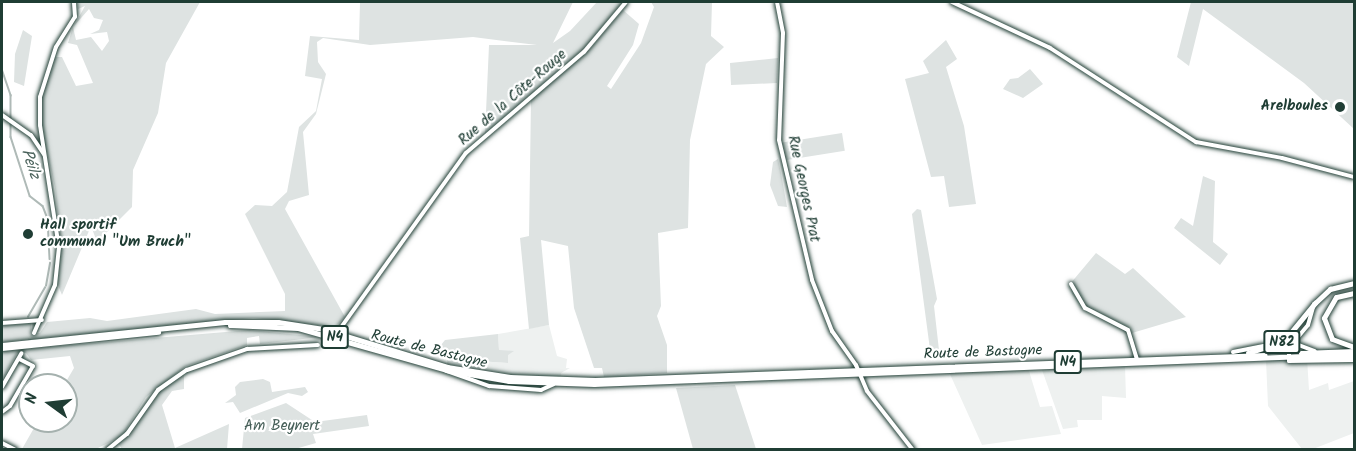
<!DOCTYPE html>
<meta charset="utf-8">
<style>
body{margin:0}
#map{position:relative;width:1356px;height:451px;overflow:hidden;background:#fff;font-family:Kalam,sans-serif}
div>[style]{position:absolute}
.built>*{inset:0;background:#eef1f0}
.green>*{inset:0;background:#dee3e2;transform-origin:0 0}
.stream>*{height:1.5px;margin:-0.75px;padding:0 0.75px;transform-origin:0.75px;border-radius:0.75px;background:#afbab7}
.minor-tunnel>*{height:4px;margin-top:-2px;transform-origin:0;background:repeating-linear-gradient(90deg,#d2d8d6 0 4px,transparent 0 6px)}
.roads{filter:drop-shadow(0 0 2px #1f3d34) drop-shadow(0 0 2px #1f3d34)}
.minor>*{height:4px;margin:-2px;padding:0 2px;transform-origin:2px;border-radius:2px;background:#fff}
.major>*{height:4.5px;margin:-2.25px;padding:0 2.25px;transform-origin:2.25px;border-radius:2.25px;background:#fff}
.highway>*{height:5px;margin:-2.5px;padding:0 2.5px;transform-origin:2.5px;border-radius:2.5px;background:#fff}
.dots>*{width:16px;height:16px;translate:-50% -50%;box-sizing:border-box;border:3px solid #fff;border-radius:50%}
span{translate:-50% -50%;white-space:nowrap;text-align:center;line-height:1.15;-webkit-text-stroke:4.5px #fff;paint-order:stroke}
.shield-label span{padding:2px 4px;background:#fff;border:2px solid;border-radius:4px;-webkit-text-stroke-width:0}
.shield-label{font-size:14px;color:#1f3d34;font-weight:700}
.street-label{font-size:15px;color:#1f3d34}
.poi-label{font-size:15px;color:#1f3d34;font-weight:700}
.right{translate:-100% -50%;text-align:right}
.left{translate:0 -50%;text-align:left}
.park-label{font-size:15px;color:#455e57}
.water-label{font-size:16px;color:#4a625b;font-style:italic}
.frame{position:absolute;inset:0;border:3px solid #1f3d34;pointer-events:none}
.north{position:absolute;left:18px;top:373px;width:60px;height:60px;box-sizing:border-box;background:#fff;border:2px solid #a5b1ae;border-radius:50%;rotate:285deg;font-size:16px;font-weight:700;line-height:24px;text-align:center;color:#1f3d34}
.north::after{content:'';display:block;margin:auto;width:21px;height:27px;background:#1f3d34;clip-path:polygon(50% 0,100% 100%,50% 72%,0 100%)}
</style>
<div id="map">
<div class="built">
<div style="clip-path:polygon(549px 325px,557px 356px,567px 359px,566px 368px,570px 368px,561px 373px,562px 380px,510px 377px,510px 374px,461px 366px,462px 360px,507px 363px,499px 350px,498px 334px)"></div>
<div style="clip-path:polygon(1307px 358px,1309px 390px,1328px 383px,1329px 390px,1354px 381px,1354px 433px,1313px 449px,1302px 449px,1268px 406px,1266px 360px)"></div>
<div style="clip-path:polygon(1125px 366px,1126px 398px,1102px 396px,1102px 420px,1077px 420px,1078px 427px,1063px 429px,1042px 370px)"></div>
<div style="clip-path:polygon(1029px 371px,1040px 407px,1052px 406px,1061px 434px,982px 445px,949px 372px)"></div>
</div>
<div class="green">
<div style="clip-path:polygon(77px 2px,200px 2px,166px 63px,158px 113px,133px 170px,132px 207px,97px 242px,91px 226px,62px 295px,58px 285px,61px 248px,55px 188px,41px 125px,42px 97px,55px 57px,62px 57px,76px 86px,93px 83px,77px 45px,68px 43px,73px 27px,76px 40px,91px 37px,102px 51px,109px 41px,107px 32px,90px 34px,99px 30px,103px 20px,94px 18px,89px 9px,74px 26px,85px 6px,78px 9px)"></div>
<div style="clip-path:polygon(360px 2px,573px 2px,553px 43px,570px 31px,597px 2px,623px 2px,588px 45px,485px 134px,489px 45px,537px 45px,473px 37px,370px 45px,323px 38px,317px 42px,318px 62px,326px 74px,316px 114px,303px 132px,309px 195px,289px 201px,285px 209px,345px 317px,335px 327px,253px 318px,2px 342px,2px 326px,31px 323px,31px 334px,40px 333px,47px 322px,90px 318px,107px 321px,196px 309px,215px 314px,285px 311px,285px 294px,245px 214px,255px 205px,272px 206px,287px 192px,299px 127px,316px 111px,322px 79px,305px 76px,310px 36px,359px 40px)"></div>
<div style="clip-path:polygon(651px 2px,712px 2px,711px 36px,724px 47px,706px 64px,690px 140px,688px 228px,658px 233px,661px 306px,657px 316px,667px 345px,667px 373px,604px 377px,602px 368px,594px 368px,574px 308px,568px 246px,541px 240px,549px 325px,529px 329px,520px 238px,529px 236px,531px 99px,590px 49px,623px 10px,639px 24px,633px 45px,607px 86px,611px 89px,641px 43px,654px 7px)"></div>
<div style="clip-path:polygon(1191px 2px,1354px 2px,1354px 129px,1304px 83px,1203px 9px,1189px 66px,1177px 57px)"></div>
<div style="clip-path:polygon(23px 30px,32px 36px,24px 86px,14px 82px,15px 54px)"></div>
<div style="clip-path:polygon(946px 40px,957px 59px,946px 67px,964px 126px,976px 204px,949px 207px,944px 176px,931px 177px,905px 79px,929px 73px,923px 61px)"></div>
<div style="clip-path:polygon(778px 58px,777px 83px,731px 85px,730px 63px)"></div>
<div style="clip-path:polygon(1030px 69px,1043px 84px,1023px 98px,1003px 89px,1010px 79px,1018px 78px)"></div>
<div style="left:842px;top:133px;width:18px;height:62px;rotate:81deg"></div>
<div style="clip-path:polygon(778px 159px,781px 173px,787px 207px,778px 206px,770px 185px,773px 162px)"></div>
<div style="clip-path:polygon(1203px 176px,1215px 181px,1213px 242px,1228px 254px,1220px 265px,1174px 228px,1181px 218px,1193px 226px)"></div>
<div style="clip-path:polygon(917px 209px,921px 210px,937px 299px,934px 306px,940px 359px,931px 357px,912px 214px)"></div>
<div style="clip-path:polygon(1096px 253px,1125px 274px,1133px 268px,1186px 317px,1132px 333px,1138px 355px,1133px 355px,1127px 333px,1083px 309px,1072px 294px,1070px 284px)"></div>
<div style="clip-path:polygon(249px 330px,320px 337px,260px 344px,259px 336px,247px 338px,247px 345px,186px 366px,146px 397px,122px 436px,96px 449px,22px 449px,38px 421px,66px 421px,64px 385px,74px 368px,70px 356px,31px 360px,26px 353px,17px 353px,2px 380px,2px 351px)"></div>
<div style="clip-path:polygon(498px 334px,499px 350px,514px 351px,508px 355px,508px 363px,462px 360px,461px 366px,447px 364px,448px 356px,437px 350px,445px 340px)"></div>
<div style="clip-path:polygon(184px 372px,184px 389px,172px 391px,162px 405px,175px 448px,229px 424px,227px 449px,122px 449px,118px 443px,148px 401px)"></div>
<div style="clip-path:polygon(263px 379px,270px 382px,272px 392px,305px 387px,308px 392px,302px 396px,288px 393px,240px 413px,233px 402px,225px 403px,236px 395px,235px 387px,240px 382px)"></div>
<div style="clip-path:polygon(735px 385px,756px 449px,693px 449px,676px 388px)"></div>
<div style="clip-path:polygon(286px 403px,315px 422px,367px 415px,369px 426px,313px 434px,316px 443px,295px 449px,242px 449px,245px 418px)"></div>
</div>
<div class="stream">
<div style="left:2px;top:27px;width:33px;rotate:90deg"></div>
<div style="left:2px;top:69px;width:28px;rotate:71deg"></div>
<div style="left:11px;top:95px;width:42px;rotate:90deg"></div>
<div style="left:11px;top:137px;width:62px;rotate:72.1deg"></div>
<div style="left:30px;top:196px;width:16px;rotate:38deg"></div>
<div style="left:43px;top:206px;width:14px;rotate:69deg"></div>
<div style="left:48px;top:219px;width:40px;rotate:87.1deg"></div>
<div style="left:46px;top:286px;width:23px;rotate:-80deg"></div>
<div style="left:28px;top:317px;width:34px;rotate:-60deg"></div>
</div>
<div class="minor-tunnel">
<div style="left:22px;top:353px;width:23px;rotate:-59deg"></div>
</div>
<div class="roads">
<div class="minor">
<div style="left:777px;top:2px;width:32px;rotate:79deg"></div>
<div style="left:783px;top:33px;width:107px;rotate:92.1deg"></div>
<div style="left:779px;top:140px;width:144px;rotate:76.7deg"></div>
<div style="left:812px;top:280px;width:55px;rotate:68.6deg"></div>
<div style="left:832px;top:331px;width:42px;rotate:54.8deg"></div>
<div style="left:856px;top:365px;width:28px;rotate:67deg"></div>
<div style="left:867px;top:391px;width:75px;rotate:52.1deg"></div>
<div style="left:952px;top:2px;width:108px;rotate:25.1deg"></div>
<div style="left:1050px;top:48px;width:174px;rotate:32.8deg"></div>
<div style="left:1196px;top:142px;width:87px;rotate:10.5deg"></div>
<div style="left:1282px;top:158px;width:74px;rotate:14.8deg"></div>
<div style="left:2px;top:115px;width:35px;rotate:35deg"></div>
<div style="left:31px;top:135px;width:23px;rotate:56deg"></div>
<div style="left:1071px;top:284px;width:28px;rotate:60deg"></div>
<div style="left:1085px;top:308px;width:48px;rotate:27.1deg"></div>
<div style="left:1128px;top:330px;width:30px;rotate:73deg"></div>
<div style="left:1314px;top:304px;width:22px;rotate:106deg"></div>
<div style="left:1308px;top:325px;width:30px;rotate:130deg"></div>
<div style="left:1289px;top:348px;width:13px;rotate:90deg"></div>
<div style="left:1289px;top:361px;width:65px;rotate:-0.9deg"></div>
<div style="left:2px;top:323px;width:40px;rotate:-4.3deg"></div>
<div style="left:34px;top:333px;width:52px;rotate:-66.4deg"></div>
<div style="left:55px;top:285px;width:37px;rotate:-84deg"></div>
<div style="left:59px;top:248px;width:124px;rotate:-98.8deg"></div>
<div style="left:40px;top:125px;width:28px;rotate:-90deg"></div>
<div style="left:40px;top:97px;width:52px;rotate:-72.3deg"></div>
<div style="left:56px;top:47px;width:36px;rotate:-58deg"></div>
<div style="left:75px;top:17px;width:15px;rotate:-94deg"></div>
<div style="left:337px;top:333px;width:221px;rotate:-54.4deg"></div>
<div style="left:466px;top:153px;width:155px;rotate:-40.6deg"></div>
<div style="left:584px;top:52px;width:65px;rotate:-50deg"></div>
<div style="left:1273px;top:343px;width:11px;rotate:-22deg"></div>
<div style="left:1283px;top:339px;width:34px;rotate:21deg"></div>
<div style="left:1233px;top:352px;width:31px;rotate:-11deg"></div>
<div style="left:447px;top:371px;width:45px;rotate:19.7deg"></div>
<div style="left:489px;top:386px;width:52px;rotate:4.4deg"></div>
<div style="left:541px;top:390px;width:14px;rotate:-25deg"></div>
<div style="left:2px;top:387px;width:39px;rotate:-60deg"></div>
<div style="left:2px;top:412px;width:10px;rotate:-37deg"></div>
<div style="left:10px;top:406px;width:46px;rotate:-60.1deg"></div>
<div style="left:33px;top:366px;width:16px;rotate:-153deg"></div>
<div style="left:2px;top:443px;width:16px;rotate:27deg"></div>
<div style="left:107px;top:450px;width:26px;rotate:-39deg"></div>
<div style="left:127px;top:434px;width:54px;rotate:-54.8deg"></div>
<div style="left:158px;top:390px;width:35px;rotate:-35deg"></div>
<div style="left:187px;top:370px;width:64px;rotate:-19.3deg"></div>
<div style="left:247px;top:349px;width:71px;rotate:-3.2deg"></div>
</div>
<div class="major">
<div style="left:1248px;top:353px;width:38px;rotate:-18deg"></div>
<div style="left:1284px;top:341px;width:49px;rotate:-50.8deg"></div>
<div style="left:1301px;top:353px;width:53px;rotate:-2.2deg"></div>
<div style="left:510px;top:377px;width:85px;rotate:2deg"></div>
<div style="left:595px;top:380px;width:670px;rotate:-2.14deg"></div>
<div style="left:509px;top:381px;width:85px;rotate:2deg"></div>
<div style="left:594px;top:384px;width:711px;rotate:-2.26deg"></div>
</div>
<div class="highway">
<div style="left:1354px;top:293px;width:18px;rotate:167deg"></div>
<div style="left:1336px;top:297px;width:24px;rotate:120deg"></div>
<div style="left:1324px;top:318px;width:22px;rotate:69deg"></div>
<div style="left:1332px;top:339px;width:23px;rotate:20deg"></div>
<div style="left:1315px;top:303px;width:21px;rotate:-43deg"></div>
<div style="left:1330px;top:289px;width:25px;rotate:-14deg"></div>
<div style="left:230px;top:325px;width:68px;rotate:2.5deg"></div>
<div style="left:298px;top:328px;width:154px;rotate:15.8deg"></div>
<div style="left:446px;top:370px;width:64px;rotate:9.9deg"></div>
<div style="left:2px;top:345px;width:224px;rotate:-5.9deg"></div>
<div style="left:225px;top:322px;width:53px"></div>
<div style="left:278px;top:322px;width:46px;rotate:8.8deg"></div>
<div style="left:323px;top:329px;width:130px;rotate:17deg"></div>
<div style="left:447px;top:367px;width:64px;rotate:9deg"></div>
<div style="left:2px;top:348px;width:157px;rotate:-5.9deg"></div>
<div style="left:1301px;top:356px;width:53px"></div>
</div>
</div>
<div class="dots">
<div style="left:1340px;top:107px;background:#1f3d34"></div>
<div style="left:28px;top:234px;background:#1f3d34"></div>
</div>
<div class="shield-label">
<span style="left:335px;top:337px">N4</span>
<span style="left:1282px;top:342px">N82</span>
<span style="left:1068px;top:362px">N4</span>
</div>
<div class="street-label">
<span style="left:513px;top:98px;rotate:-41deg">Rue de la Côte-Rouge</span>
<span style="left:803px;top:189px;rotate:78deg">Rue Georges Prat</span>
<span style="left:429px;top:350px;rotate:14deg">Route de Bastogne</span>
<span style="left:983px;top:353px;rotate:-2deg">Route de Bastogne</span>
</div>
<div class="poi-label">
<span class="right" style="left:1328px;top:107px">Arelboules</span>
<span class="left" style="left:40px;top:234px">Hall sportif<br>communal "Um Bruch"</span>
</div>
<div class="park-label">
<span style="left:282px;top:427px">Am Beynert</span>
</div>
<div class="water-label">
<span style="left:30px;top:164px;rotate:72deg">Péilz</span>
</div>
<div class="frame"></div>
<div class="north">N</div>
</div>
